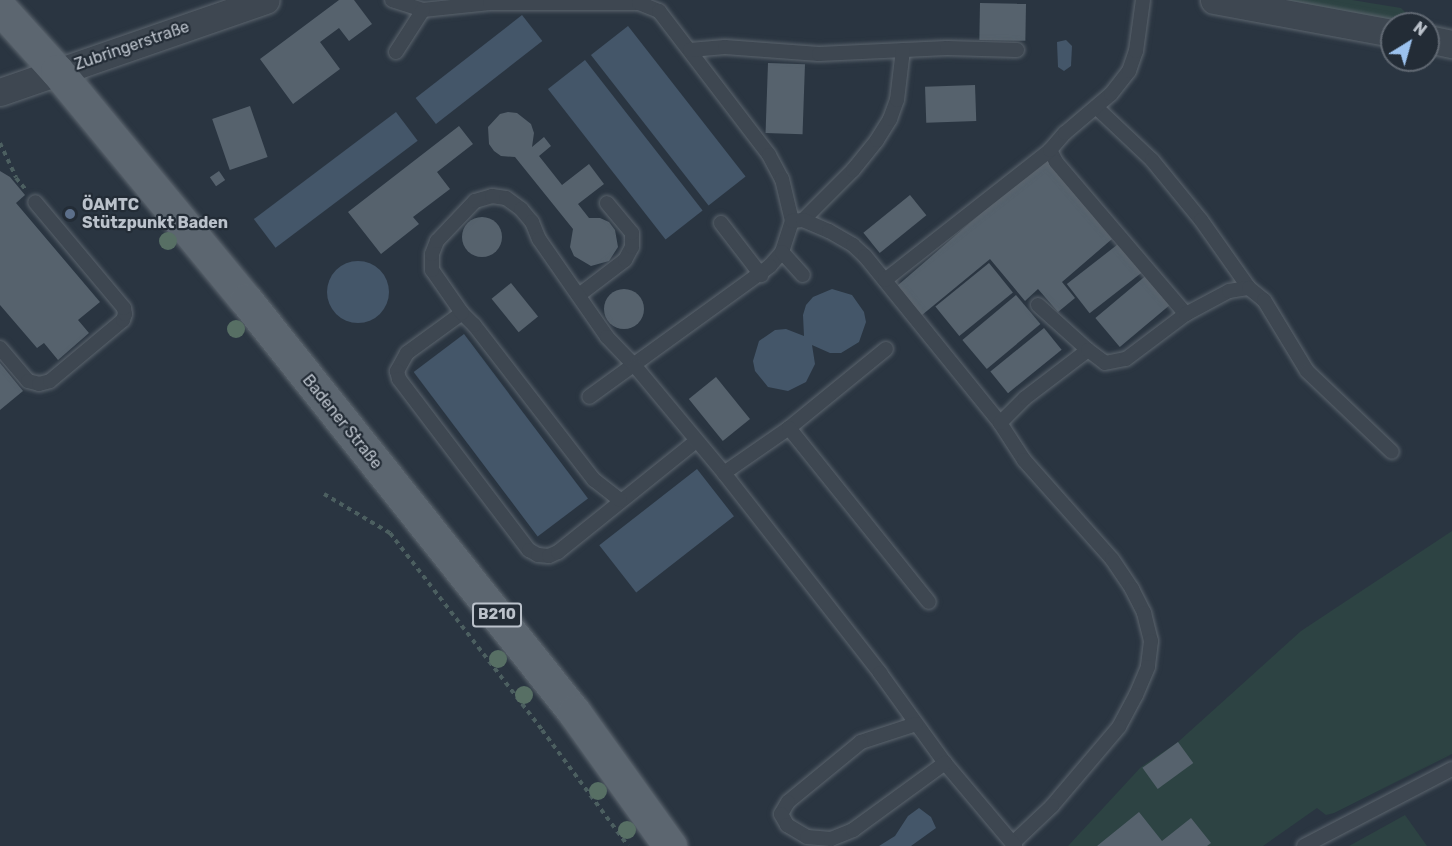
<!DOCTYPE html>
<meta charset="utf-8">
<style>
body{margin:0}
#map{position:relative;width:1452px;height:846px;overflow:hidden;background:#2a3541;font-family:Rubik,sans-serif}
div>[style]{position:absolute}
.green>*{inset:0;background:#2d4343}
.water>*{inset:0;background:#445669;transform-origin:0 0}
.round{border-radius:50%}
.building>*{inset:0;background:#56626d;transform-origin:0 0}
.path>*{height:4px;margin-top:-2px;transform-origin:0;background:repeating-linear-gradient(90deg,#4c5f60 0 4.5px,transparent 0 9px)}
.roads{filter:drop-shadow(0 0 2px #5c656e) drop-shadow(0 0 2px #5c656e)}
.service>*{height:14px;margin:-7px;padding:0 7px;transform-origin:7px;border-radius:7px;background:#3e4751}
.minor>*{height:27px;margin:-13.5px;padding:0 13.5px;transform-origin:13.5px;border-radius:13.5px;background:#3e4751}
.primary>*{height:33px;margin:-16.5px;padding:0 16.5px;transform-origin:16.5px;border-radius:16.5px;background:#5c6670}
.trees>*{width:18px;height:18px;margin:-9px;border-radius:50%;background:#576f64}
.dots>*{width:16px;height:16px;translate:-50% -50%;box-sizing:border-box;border:3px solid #232c36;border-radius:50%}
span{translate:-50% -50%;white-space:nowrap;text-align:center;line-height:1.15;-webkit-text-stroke:4.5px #232c36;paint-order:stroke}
.shield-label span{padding:2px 4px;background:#232c36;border:2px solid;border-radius:4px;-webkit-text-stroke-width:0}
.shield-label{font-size:15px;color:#bbc2cb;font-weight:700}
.street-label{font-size:16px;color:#bbc2cb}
.poi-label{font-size:16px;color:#bbc2cb;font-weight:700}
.left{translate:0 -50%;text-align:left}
.north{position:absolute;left:1380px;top:12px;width:60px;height:60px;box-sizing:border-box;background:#232c36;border:2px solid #606872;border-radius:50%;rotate:37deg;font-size:16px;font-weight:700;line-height:24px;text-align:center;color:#bbc2cb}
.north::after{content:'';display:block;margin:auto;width:21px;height:27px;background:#9cc2ee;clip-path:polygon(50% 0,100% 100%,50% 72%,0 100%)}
</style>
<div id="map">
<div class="green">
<div style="clip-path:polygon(1257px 0,1352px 0,1401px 8px,1406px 13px,1406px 24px,1393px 24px)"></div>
<div style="clip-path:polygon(1452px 531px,1452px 754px,1334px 813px,1326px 815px,1317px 808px,1263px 846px,1068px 846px,1141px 767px,1178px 742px,1301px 631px)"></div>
<div style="clip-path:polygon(1405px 815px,1427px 846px,1349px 846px)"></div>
</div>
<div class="water">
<div style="left:522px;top:15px;width:33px;height:135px;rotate:52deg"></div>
<div style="left:628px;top:26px;width:191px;height:47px;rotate:52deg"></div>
<div style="clip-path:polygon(1066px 40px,1072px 46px,1071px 66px,1064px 71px,1058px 67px,1057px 42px)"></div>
<div style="left:585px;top:60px;width:191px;height:47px;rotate:52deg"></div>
<div style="left:396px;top:112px;width:36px;height:178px;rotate:53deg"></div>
<div class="round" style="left:327px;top:261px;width:62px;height:62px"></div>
<div style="clip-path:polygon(832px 289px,852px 295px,864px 312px,866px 322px,859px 342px,841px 353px,830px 353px,812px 345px,815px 364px,806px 382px,788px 391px,768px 387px,755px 371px,753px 361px,759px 341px,775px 330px,786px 329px,804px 336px,803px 315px,806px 305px,813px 297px)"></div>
<div style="left:464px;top:334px;width:206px;height:63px;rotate:53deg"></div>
<div style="left:697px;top:469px;width:60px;height:124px;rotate:52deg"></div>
<div style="clip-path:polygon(919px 808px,931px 817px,936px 828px,911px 846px,879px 846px,895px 836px,908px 816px)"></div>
</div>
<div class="building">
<div style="clip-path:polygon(339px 0,354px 0,372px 24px,349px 41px,339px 28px,320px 42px,340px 69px,293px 104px,260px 59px)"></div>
<div style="left:980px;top:3px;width:46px;height:37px;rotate:1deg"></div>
<div style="left:768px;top:63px;width:37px;height:70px;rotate:2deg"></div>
<div style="left:975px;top:85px;width:36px;height:50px;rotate:88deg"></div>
<div style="left:250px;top:106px;width:54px;height:40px;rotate:71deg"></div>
<div style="clip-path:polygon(508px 112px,517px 113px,531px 124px,534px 133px,532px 147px,544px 137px,551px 146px,539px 156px,562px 185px,589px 164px,604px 184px,578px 204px,589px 218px,600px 218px,609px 222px,615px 230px,618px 247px,609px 261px,591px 266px,574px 256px,570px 247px,573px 229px,515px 157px,501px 156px,494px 151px,489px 144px,488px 127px,500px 114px)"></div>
<div style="clip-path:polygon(459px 126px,473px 144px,437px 172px,450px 189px,413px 217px,419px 224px,381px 254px,348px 212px)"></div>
<div style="clip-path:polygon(1045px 158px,1112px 239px,1062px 282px,1075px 298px,1058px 312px,1038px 289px,1025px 301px,990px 259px,922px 315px,897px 286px)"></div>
<div style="clip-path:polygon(0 171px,10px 177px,25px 195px,16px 203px,100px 302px,78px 320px,89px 333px,58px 360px,44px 343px,37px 348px,0 305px)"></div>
<div style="left:219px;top:171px;width:11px;height:11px;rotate:56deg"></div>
<div style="left:910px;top:195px;width:26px;height:60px;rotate:51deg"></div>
<div class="round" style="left:462px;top:217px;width:40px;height:40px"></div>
<div style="left:1122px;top:241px;width:37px;height:70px;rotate:52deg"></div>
<div style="left:989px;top:263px;width:38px;height:69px;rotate:51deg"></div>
<div style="left:1149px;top:273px;width:38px;height:70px;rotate:50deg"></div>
<div style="left:511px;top:283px;width:43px;height:25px;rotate:51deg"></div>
<div class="round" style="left:604px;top:289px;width:40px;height:40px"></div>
<div style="left:1016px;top:295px;width:38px;height:70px;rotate:50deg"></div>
<div style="left:1044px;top:328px;width:28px;height:69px;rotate:51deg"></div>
<div style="clip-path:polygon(0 363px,23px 391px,0 410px)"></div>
<div style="left:716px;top:377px;width:54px;height:35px;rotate:51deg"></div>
<div style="left:1178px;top:742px;width:26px;height:44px;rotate:54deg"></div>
<div style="clip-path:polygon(1139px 812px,1162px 841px,1191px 818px,1211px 843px,1207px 846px,1097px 846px)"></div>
</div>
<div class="path">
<div style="left:0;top:143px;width:38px;rotate:65deg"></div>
<div style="left:16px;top:178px;width:16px;rotate:50deg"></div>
<div style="left:324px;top:494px;width:77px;rotate:30.6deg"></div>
<div style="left:390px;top:533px;width:249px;rotate:52.3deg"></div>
<div style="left:542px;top:730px;width:144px;rotate:53.4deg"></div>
</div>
<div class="roads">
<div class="service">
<div style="left:392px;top:0;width:33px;rotate:18deg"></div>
<div style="left:423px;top:10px;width:67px;rotate:-6deg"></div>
<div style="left:490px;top:3px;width:149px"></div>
<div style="left:639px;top:3px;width:22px;rotate:22deg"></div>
<div style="left:659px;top:11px;width:181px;rotate:52.6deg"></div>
<div style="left:769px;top:155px;width:27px;rotate:62deg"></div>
<div style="left:782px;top:179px;width:43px;rotate:76.6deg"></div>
<div style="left:792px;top:221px;width:33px;rotate:108deg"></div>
<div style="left:782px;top:252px;width:18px;rotate:131deg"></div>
<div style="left:770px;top:266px;width:223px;rotate:144.1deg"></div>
<div style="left:690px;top:50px;width:35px;rotate:-5deg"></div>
<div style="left:725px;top:47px;width:94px;rotate:4.3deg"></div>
<div style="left:819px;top:54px;width:128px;rotate:-2.7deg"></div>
<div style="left:947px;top:48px;width:70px;rotate:1.6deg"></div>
<div style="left:396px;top:52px;width:50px;rotate:-57.3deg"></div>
<div style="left:1097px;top:108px;width:76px;rotate:43.4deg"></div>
<div style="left:1152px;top:160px;width:77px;rotate:50.8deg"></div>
<div style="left:1201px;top:220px;width:83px;rotate:54.8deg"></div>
<div style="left:1050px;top:150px;width:13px;rotate:63deg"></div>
<div style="left:1056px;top:162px;width:200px;rotate:49.5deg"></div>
<div style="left:803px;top:220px;width:71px;rotate:-45deg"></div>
<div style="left:853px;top:170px;width:38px;rotate:-51deg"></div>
<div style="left:877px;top:140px;width:25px;rotate:-58deg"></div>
<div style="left:890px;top:119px;width:20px;rotate:-70deg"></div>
<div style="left:897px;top:100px;width:50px;rotate:-83.2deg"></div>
<div style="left:792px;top:221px;width:11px;rotate:-5deg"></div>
<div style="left:803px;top:220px;width:28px;rotate:23deg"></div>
<div style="left:829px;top:231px;width:28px;rotate:30deg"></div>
<div style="left:853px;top:245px;width:16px;rotate:43deg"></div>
<div style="left:865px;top:256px;width:215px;rotate:51deg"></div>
<div style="left:1000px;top:423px;width:44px;rotate:57deg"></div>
<div style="left:1024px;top:460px;width:132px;rotate:48.4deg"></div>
<div style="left:1112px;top:559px;width:36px;rotate:56deg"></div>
<div style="left:1132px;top:589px;width:27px;rotate:63deg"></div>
<div style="left:1144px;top:613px;width:29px;rotate:76deg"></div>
<div style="left:1151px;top:641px;width:26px;rotate:97deg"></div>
<div style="left:1148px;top:667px;width:30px;rotate:113deg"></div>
<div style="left:1136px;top:695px;width:36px;rotate:118deg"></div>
<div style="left:1119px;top:727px;width:104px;rotate:130.3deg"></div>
<div style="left:1052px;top:806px;width:54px;rotate:136.5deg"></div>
<div style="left:721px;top:223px;width:66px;rotate:52.4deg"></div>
<div style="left:782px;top:252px;width:31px;rotate:48deg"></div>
<div style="left:885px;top:280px;width:210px;rotate:-38.2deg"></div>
<div style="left:1050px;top:150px;width:23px;rotate:-49deg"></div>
<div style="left:1065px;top:133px;width:60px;rotate:-40.3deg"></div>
<div style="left:1111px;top:94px;width:29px;rotate:-52deg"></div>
<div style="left:1129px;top:71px;width:21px;rotate:-71deg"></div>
<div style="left:1136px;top:51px;width:51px;rotate:-82.2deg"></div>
<div style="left:579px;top:295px;width:58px;rotate:-37.3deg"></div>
<div style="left:625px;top:260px;width:15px;rotate:-62deg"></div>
<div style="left:632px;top:247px;width:14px;rotate:-90deg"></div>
<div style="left:632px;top:233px;width:39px;rotate:-130deg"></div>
<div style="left:1038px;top:305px;width:67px;rotate:42deg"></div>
<div style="left:462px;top:313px;width:68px;rotate:144deg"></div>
<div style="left:407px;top:353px;width:21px;rotate:119deg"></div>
<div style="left:397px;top:371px;width:8px;rotate:76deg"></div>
<div style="left:399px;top:379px;width:215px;rotate:52.8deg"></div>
<div style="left:529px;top:550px;width:10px;rotate:29deg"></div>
<div style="left:538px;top:555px;width:11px;rotate:5deg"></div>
<div style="left:549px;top:556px;width:10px;rotate:-24deg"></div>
<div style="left:558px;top:552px;width:177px;rotate:-38.8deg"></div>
<div style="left:0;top:348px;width:43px;rotate:49.7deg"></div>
<div style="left:28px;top:381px;width:11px;rotate:15deg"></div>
<div style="left:39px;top:384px;width:11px;rotate:-15deg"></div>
<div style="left:50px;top:381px;width:95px;rotate:-39.9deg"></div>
<div style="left:123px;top:320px;width:6px;rotate:-72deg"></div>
<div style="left:125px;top:314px;width:6px;rotate:-99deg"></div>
<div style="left:124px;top:308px;width:138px;rotate:-130deg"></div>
<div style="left:1000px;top:423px;width:35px;rotate:-45deg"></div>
<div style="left:1025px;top:398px;width:79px;rotate:-37.3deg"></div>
<div style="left:1088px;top:350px;width:21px;rotate:37deg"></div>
<div style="left:1105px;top:363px;width:21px;rotate:-11deg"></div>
<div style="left:1126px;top:359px;width:75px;rotate:-36.9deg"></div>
<div style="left:1186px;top:314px;width:49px;rotate:-28.1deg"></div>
<div style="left:1229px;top:291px;width:20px;rotate:-9deg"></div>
<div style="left:1249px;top:288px;width:19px;rotate:39deg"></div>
<div style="left:1264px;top:300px;width:83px;rotate:58.8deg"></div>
<div style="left:1307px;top:371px;width:117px;rotate:43.6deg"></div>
<div style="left:789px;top:428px;width:125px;rotate:-39.2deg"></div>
<div style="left:724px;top:473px;width:79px;rotate:-34.7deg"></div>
<div style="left:789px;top:428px;width:223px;rotate:51.2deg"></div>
<div style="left:620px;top:500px;width:33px;rotate:-142deg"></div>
<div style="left:594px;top:480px;width:196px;rotate:-127.7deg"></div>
<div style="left:474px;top:325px;width:17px;rotate:-135deg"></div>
<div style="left:462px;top:313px;width:52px;rotate:-124.9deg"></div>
<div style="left:432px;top:270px;width:16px;rotate:-90deg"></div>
<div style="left:432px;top:254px;width:14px;rotate:-69deg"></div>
<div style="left:437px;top:241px;width:55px;rotate:-46.5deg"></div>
<div style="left:475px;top:201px;width:18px;rotate:-16deg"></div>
<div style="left:492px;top:196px;width:14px;rotate:8deg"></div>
<div style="left:506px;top:198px;width:19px;rotate:36deg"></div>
<div style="left:521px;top:209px;width:17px;rotate:50deg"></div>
<div style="left:532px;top:222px;width:18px;rotate:68deg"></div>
<div style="left:539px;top:239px;width:119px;rotate:55.2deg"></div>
<div style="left:607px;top:337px;width:40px;rotate:46deg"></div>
<div style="left:635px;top:366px;width:139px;rotate:50.2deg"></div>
<div style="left:724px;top:473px;width:254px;rotate:52deg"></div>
<div style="left:880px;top:673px;width:111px;rotate:54.2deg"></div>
<div style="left:945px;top:763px;width:109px;rotate:49.9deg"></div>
<div style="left:916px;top:724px;width:58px;rotate:161.9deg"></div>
<div style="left:861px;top:742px;width:94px;rotate:140.6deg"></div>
<div style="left:788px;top:802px;width:14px;rotate:120deg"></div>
<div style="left:781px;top:814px;width:13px;rotate:61deg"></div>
<div style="left:787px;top:825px;width:23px;rotate:31deg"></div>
<div style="left:807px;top:837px;width:24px;rotate:5deg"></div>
<div style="left:831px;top:839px;width:24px;rotate:-22deg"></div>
<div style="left:853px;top:830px;width:114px;rotate:-36.1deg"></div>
<div style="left:1304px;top:846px;width:167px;rotate:-27.5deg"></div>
</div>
<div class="minor">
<div style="left:1214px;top:0;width:181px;rotate:10.5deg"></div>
<div style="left:1428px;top:39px;width:25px;rotate:12deg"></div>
<div style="left:0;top:92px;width:281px;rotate:-19.1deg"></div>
</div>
<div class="primary">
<div style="left:0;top:8px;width:85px;rotate:47.9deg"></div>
<div style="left:57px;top:71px;width:297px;rotate:50.5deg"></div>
<div style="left:246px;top:300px;width:527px;rotate:51.48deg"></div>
<div style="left:574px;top:712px;width:165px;rotate:54.4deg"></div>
</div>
</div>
<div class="trees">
<div style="left:168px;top:241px"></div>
<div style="left:236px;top:329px"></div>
<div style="left:498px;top:659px"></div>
<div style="left:524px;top:695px"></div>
<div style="left:598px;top:791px"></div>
<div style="left:627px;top:830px"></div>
</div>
<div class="dots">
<div style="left:70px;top:214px;background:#5c6f8a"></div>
</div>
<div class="shield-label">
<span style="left:497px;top:615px">B210</span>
</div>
<div class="street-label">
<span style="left:132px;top:46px;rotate:-19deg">Zubringerstraße</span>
<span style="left:342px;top:422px;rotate:51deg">Badener Straße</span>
</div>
<div class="poi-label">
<span class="left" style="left:82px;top:214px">ÖAMTC<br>Stützpunkt Baden</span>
</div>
<div class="north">N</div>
</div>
